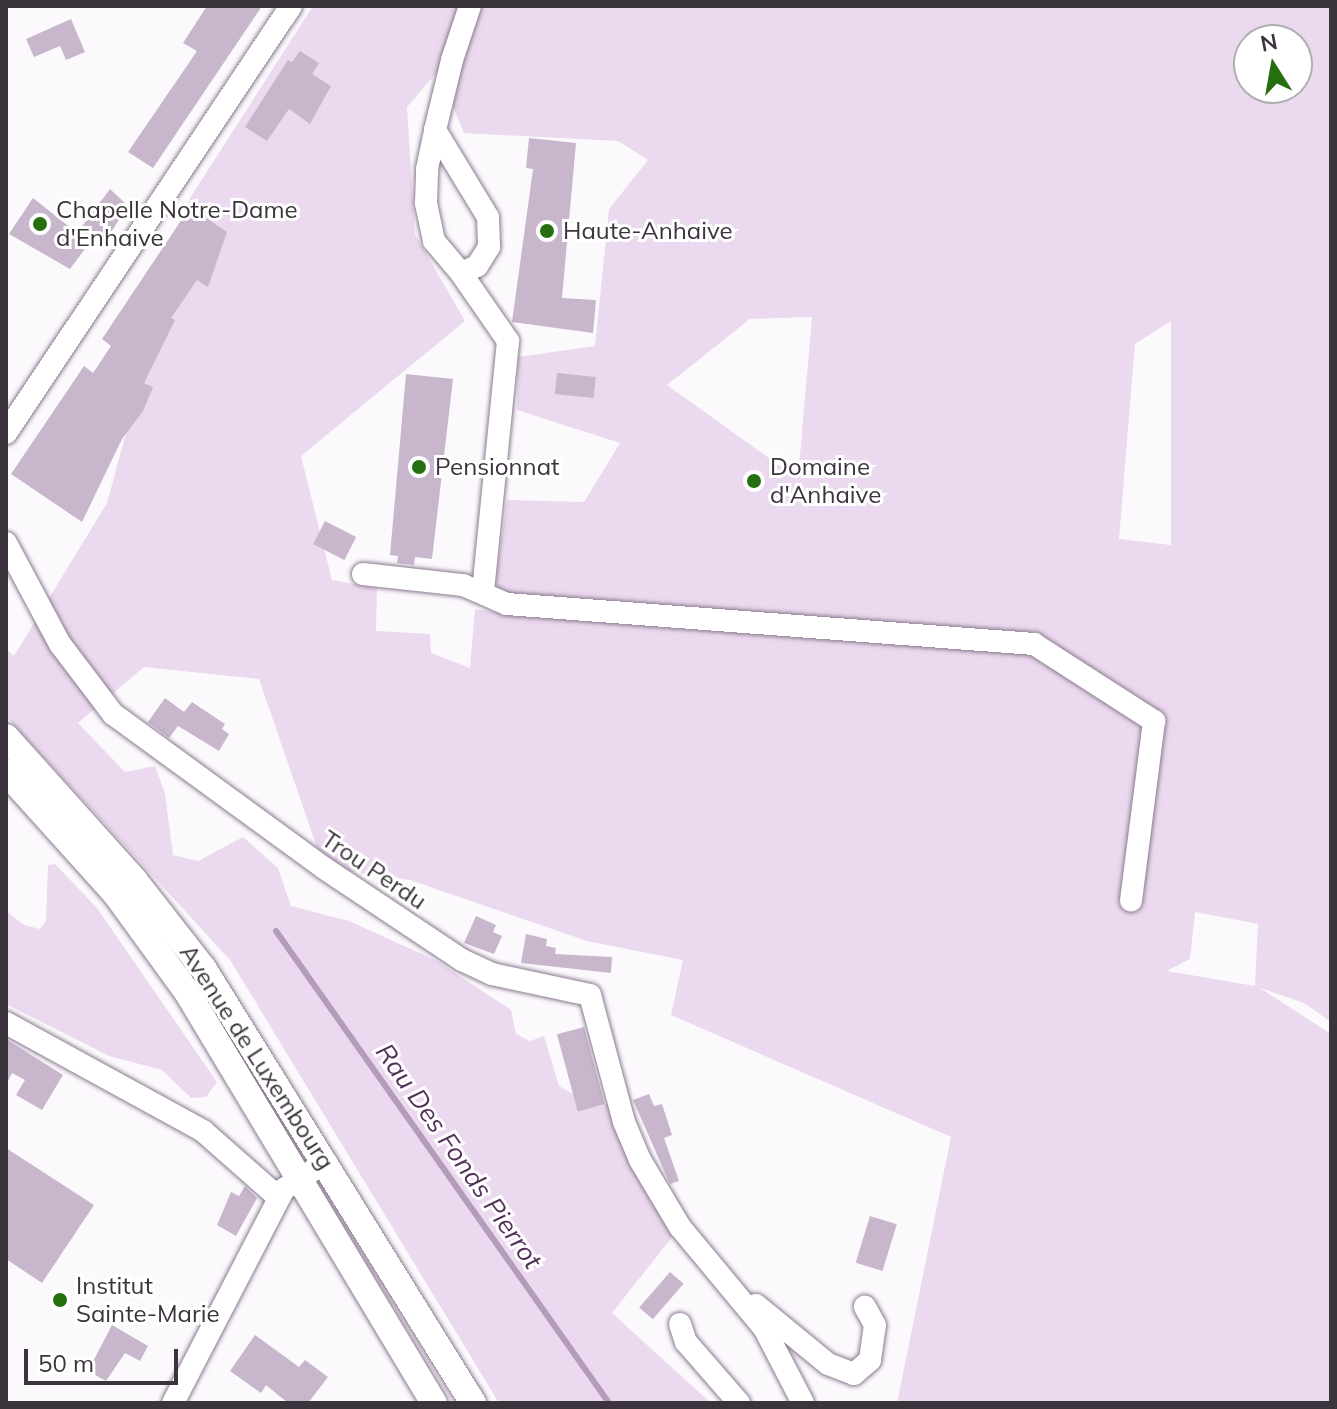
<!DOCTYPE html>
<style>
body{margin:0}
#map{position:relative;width:1337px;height:1409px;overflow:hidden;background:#fcf9fd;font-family:Mulish,sans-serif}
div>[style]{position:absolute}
.green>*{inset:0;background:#ebd9ef}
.stream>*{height:6px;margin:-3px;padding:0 3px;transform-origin:3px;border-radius:3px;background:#b39bb9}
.building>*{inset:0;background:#c8b6cd;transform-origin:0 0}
.roads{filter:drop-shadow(0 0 2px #8b7a8f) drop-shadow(0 0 2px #8b7a8f)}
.minor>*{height:22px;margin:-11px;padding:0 11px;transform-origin:11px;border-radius:11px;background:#fff}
.major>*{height:26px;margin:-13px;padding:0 13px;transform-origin:13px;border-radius:13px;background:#fff}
.dots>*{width:22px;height:22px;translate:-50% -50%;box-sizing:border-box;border:4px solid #fff;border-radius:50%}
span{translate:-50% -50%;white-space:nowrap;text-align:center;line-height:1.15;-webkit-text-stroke:6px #fff;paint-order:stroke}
.poi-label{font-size:24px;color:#3c343d}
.left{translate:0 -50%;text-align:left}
.street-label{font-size:24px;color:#3c343d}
.water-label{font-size:26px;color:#52305a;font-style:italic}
.frame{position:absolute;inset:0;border:8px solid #3c343d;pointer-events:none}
.north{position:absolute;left:1233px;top:24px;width:80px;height:80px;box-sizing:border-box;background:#fff;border:2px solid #b1aeb1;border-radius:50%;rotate:349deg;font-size:22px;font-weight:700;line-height:32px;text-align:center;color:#3c343d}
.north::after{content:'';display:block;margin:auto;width:28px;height:36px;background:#266f10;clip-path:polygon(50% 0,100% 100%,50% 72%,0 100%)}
.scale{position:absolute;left:24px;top:1349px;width:154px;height:36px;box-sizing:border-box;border:4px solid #3c343d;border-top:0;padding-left:10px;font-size:24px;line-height:28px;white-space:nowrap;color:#3c343d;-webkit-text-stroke:6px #fff;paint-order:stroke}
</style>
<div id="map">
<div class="green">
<div style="clip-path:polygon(evenodd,313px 6px,1331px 6px,1331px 1022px,1304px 1003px,1260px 988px,1331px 1034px,1331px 1403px,897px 1403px,951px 1137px,671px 1015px,683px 960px,587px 941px,410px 880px,324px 868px,259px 679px,144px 667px,78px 723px,125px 772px,155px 766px,165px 793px,173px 855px,198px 861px,243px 837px,278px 868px,291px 906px,349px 921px,435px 960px,511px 1010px,516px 1034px,530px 1041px,544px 1036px,559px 1086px,596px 1107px,619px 1100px,680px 1227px,612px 1313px,711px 1403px,499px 1403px,230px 960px,6px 716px,6px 649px,14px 656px,107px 503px,190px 198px,313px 6px,1249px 40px,1297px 40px,1297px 88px,1249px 88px,1249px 40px,313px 6px,438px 71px,464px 133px,618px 141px,648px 160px,609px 209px,595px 346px,518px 357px,517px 410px,620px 443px,584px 502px,507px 500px,496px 580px,506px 614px,475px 609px,470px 668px,431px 653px,430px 634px,376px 631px,377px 588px,332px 580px,301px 456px,465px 321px,415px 234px,407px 107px,438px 71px,313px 6px,812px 317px,798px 478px,797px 478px,667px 385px,750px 319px,812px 317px,313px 6px,1171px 321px,1171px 545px,1119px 539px,1135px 344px,1171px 321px,313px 6px,1195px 912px,1258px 924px,1255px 986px,1167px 971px,1190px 959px,1195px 912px)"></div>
<div style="clip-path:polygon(55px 864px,97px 908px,217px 1082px,206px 1097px,191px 1098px,162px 1070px,109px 1056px,6px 1004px,6px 911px,24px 925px,40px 929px,46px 921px,48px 865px)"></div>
</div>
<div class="stream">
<div style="left:276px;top:931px;width:578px;rotate:54.8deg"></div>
</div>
<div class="building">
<div style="clip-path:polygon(207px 6px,262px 6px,153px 168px,128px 152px,197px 51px,183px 43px)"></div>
<div style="clip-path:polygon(71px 19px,85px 52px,66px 60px,60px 46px,34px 57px,26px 39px)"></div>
<div style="clip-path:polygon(300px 51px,319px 63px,312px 74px,331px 86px,310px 124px,289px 109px,267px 141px,245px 127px,288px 60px,292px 62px)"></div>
<div style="clip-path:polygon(529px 138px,576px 143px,562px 298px,596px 300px,593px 333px,512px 322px,533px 169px,526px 168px)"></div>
<div style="clip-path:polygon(110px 189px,128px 206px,106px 240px,96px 234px,70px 269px,9px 234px,33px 198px,77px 233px)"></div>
<div style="clip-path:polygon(190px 207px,227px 232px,208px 287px,197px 280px,171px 318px,175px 320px,144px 383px,153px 387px,143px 411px,122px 439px,82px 522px,11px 474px,84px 366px,93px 373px,111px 346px,102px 339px)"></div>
<div style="left:557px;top:373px;width:39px;height:21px;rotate:6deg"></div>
<div style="clip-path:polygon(406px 374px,453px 379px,432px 559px,415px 557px,414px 565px,397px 563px,398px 556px,390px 555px)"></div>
<div style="left:325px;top:521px;width:35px;height:26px;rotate:27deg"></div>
<div style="clip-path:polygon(165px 698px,184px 712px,192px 702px,225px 724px,222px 729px,229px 734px,219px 751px,178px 726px,169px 738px,148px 722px)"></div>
<div style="clip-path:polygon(476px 916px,496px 925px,493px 932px,502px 936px,494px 954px,464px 943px)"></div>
<div style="clip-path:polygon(526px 934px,547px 939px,546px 946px,556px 948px,555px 954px,612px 957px,611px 973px,521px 963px)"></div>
<div style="left:584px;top:1027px;width:80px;height:28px;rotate:75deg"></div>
<div style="clip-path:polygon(6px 1039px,63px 1075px,42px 1110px,16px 1095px,25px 1080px,12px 1073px,6px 1085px)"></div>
<div style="clip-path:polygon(649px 1094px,654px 1106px,662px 1104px,672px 1135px,664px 1138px,679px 1181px,670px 1184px,633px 1100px)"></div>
<div style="clip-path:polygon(6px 1148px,94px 1205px,42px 1283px,6px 1259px)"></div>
<div style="clip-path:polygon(245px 1186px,257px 1198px,236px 1236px,217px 1225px,231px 1192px,239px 1196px)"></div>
<div style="left:870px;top:1216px;width:28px;height:49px;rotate:17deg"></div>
<div style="left:670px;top:1272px;width:18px;height:47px;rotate:41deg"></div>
<div style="clip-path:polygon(112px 1325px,148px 1346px,140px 1361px,125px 1353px,106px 1381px,88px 1371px)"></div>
<div style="clip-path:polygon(255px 1335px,299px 1367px,305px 1360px,328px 1377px,308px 1403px,288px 1403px,266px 1385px,261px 1393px,230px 1371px)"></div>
</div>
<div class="roads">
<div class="minor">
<div style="left:435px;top:130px;width:102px;rotate:58.7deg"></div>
<div style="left:488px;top:217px;width:30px;rotate:88deg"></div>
<div style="left:489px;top:247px;width:22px;rotate:122deg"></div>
<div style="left:477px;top:266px;width:17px;rotate:156deg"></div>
<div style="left:461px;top:273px;width:42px;rotate:-130.2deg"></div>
<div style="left:434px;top:241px;width:39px;rotate:-102deg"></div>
<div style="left:426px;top:203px;width:34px;rotate:-88deg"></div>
<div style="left:427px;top:169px;width:40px;rotate:-78deg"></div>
<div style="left:435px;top:130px;width:72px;rotate:-76.3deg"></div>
<div style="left:452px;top:60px;width:57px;rotate:-71.6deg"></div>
<div style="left:461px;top:273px;width:83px;rotate:55.3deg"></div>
<div style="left:508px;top:341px;width:253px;rotate:95.7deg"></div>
<div style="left:6px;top:433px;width:513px;rotate:-56.28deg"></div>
<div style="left:6px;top:543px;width:115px;rotate:61.9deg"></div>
<div style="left:60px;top:644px;width:88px;rotate:52.9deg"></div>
<div style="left:113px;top:714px;width:261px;rotate:36.1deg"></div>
<div style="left:324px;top:868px;width:166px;rotate:33.7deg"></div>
<div style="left:462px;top:960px;width:33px;rotate:25deg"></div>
<div style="left:492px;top:974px;width:100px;rotate:12.1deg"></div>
<div style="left:590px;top:995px;width:131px;rotate:75deg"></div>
<div style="left:624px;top:1122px;width:41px;rotate:67.2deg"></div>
<div style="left:640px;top:1160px;width:78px;rotate:59.2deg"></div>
<div style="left:680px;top:1227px;width:131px;rotate:50.3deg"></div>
<div style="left:764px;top:1328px;width:85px;rotate:62.5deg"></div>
<div style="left:363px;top:574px;width:101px;rotate:6.3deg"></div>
<div style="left:463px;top:585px;width:48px;rotate:23.4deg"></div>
<div style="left:507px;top:604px;width:529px;rotate:4.34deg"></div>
<div style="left:1034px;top:644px;width:143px;rotate:32.7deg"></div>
<div style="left:1154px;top:721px;width:181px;rotate:97.3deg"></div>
<div style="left:6px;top:1023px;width:225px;rotate:28.7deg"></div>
<div style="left:203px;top:1131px;width:101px;rotate:41.4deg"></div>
<div style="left:756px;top:1305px;width:93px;rotate:39.3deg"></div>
<div style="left:828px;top:1364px;width:28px;rotate:21deg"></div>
<div style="left:854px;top:1374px;width:21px;rotate:-41deg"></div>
<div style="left:870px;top:1360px;width:35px;rotate:-82deg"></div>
<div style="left:875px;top:1325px;width:21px;rotate:-119deg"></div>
<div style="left:680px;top:1324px;width:19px;rotate:72deg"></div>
<div style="left:686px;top:1342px;width:81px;rotate:49deg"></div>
<div style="left:173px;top:1403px;width:241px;rotate:-62.6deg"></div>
<div style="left:284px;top:1189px;width:50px;rotate:-32.7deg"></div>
</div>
<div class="major">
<div style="left:6px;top:737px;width:193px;rotate:48.1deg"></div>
<div style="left:135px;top:881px;width:110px;rotate:52deg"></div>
<div style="left:203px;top:968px;width:512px;rotate:58.17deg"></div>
<div style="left:6px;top:772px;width:163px;rotate:48deg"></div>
<div style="left:115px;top:893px;width:122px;rotate:54deg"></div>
<div style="left:187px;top:992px;width:480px;rotate:59deg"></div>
</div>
</div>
<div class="dots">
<div style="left:40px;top:224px;background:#266f10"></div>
<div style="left:547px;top:231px;background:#266f10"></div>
<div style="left:419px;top:467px;background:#266f10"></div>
<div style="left:754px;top:481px;background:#266f10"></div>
<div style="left:60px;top:1300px;background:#266f10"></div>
</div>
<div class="poi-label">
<span class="left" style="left:56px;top:224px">Chapelle Notre-Dame<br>d'Enhaive</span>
<span class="left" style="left:563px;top:231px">Haute-Anhaive</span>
<span class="left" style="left:435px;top:467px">Pensionnat</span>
<span class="left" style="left:770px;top:481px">Domaine<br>d'Anhaive</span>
<span class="left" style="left:76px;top:1300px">Institut<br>Sainte-Marie</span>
</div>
<div class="street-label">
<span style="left:374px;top:870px;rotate:34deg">Trou Perdu</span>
<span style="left:257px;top:1057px;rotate:57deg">Avenue de Luxembourg</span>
</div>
<div class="water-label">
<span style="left:459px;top:1156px;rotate:55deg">Rau Des Fonds Pierrot</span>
</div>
<div class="frame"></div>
<div class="north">N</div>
<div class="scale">50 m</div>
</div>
